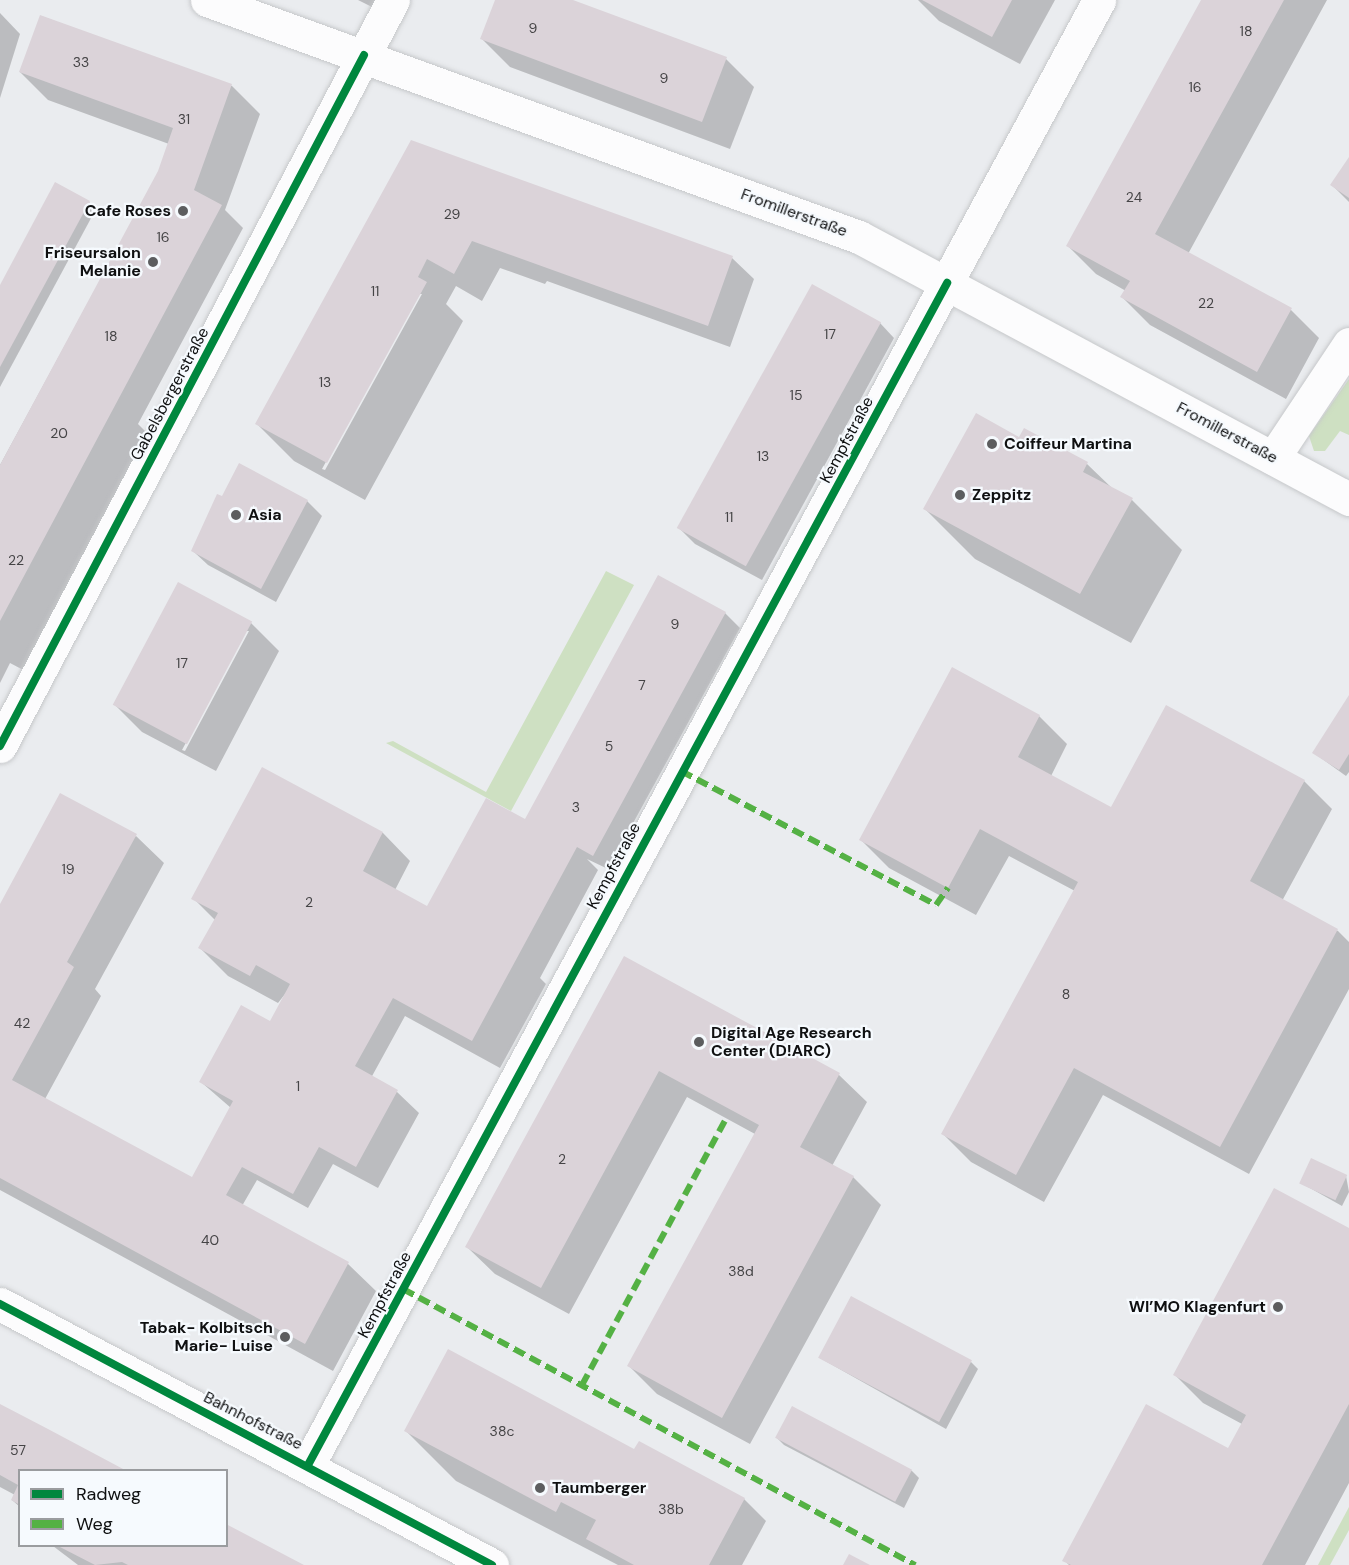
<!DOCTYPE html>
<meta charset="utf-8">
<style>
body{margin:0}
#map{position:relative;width:1349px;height:1565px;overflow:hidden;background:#eaecef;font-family:"DM Sans",sans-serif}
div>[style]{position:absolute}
.green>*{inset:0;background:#cee0c2}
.shadow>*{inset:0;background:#0003}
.building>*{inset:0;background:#dbd3d9;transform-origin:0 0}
.roads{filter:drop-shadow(0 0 2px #c6c8ca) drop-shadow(0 0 2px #c6c8ca)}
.minor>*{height:33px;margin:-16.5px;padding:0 16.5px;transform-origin:16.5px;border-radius:16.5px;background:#fcfcfd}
.quiet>*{height:6px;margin-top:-3px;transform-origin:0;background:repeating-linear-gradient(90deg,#54b144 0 12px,transparent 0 18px)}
.cycleway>*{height:8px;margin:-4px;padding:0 4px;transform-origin:4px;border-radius:4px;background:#00873e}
.dots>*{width:16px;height:16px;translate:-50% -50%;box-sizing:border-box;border:3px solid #f6fafe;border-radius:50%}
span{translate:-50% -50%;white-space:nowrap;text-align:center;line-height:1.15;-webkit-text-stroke:4.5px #f6fafe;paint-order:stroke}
.number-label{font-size:14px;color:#454446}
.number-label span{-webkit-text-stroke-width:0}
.poi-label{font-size:16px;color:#0f1011;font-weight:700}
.right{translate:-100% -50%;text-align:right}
.left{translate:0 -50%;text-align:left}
.street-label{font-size:16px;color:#0f1011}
.legend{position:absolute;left:18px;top:1469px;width:210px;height:78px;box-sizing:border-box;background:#f6fafe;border:2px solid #9a9c9f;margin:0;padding:8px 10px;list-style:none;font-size:18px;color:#0f1011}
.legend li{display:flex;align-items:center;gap:12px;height:30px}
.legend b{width:30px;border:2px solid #9a9c9f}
</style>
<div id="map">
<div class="green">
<div style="clip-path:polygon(1349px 379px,1349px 435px,1340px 431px,1325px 451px,1314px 451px,1309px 436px)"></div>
<div style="clip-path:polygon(606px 571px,634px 585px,511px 811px,386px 743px,393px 741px,486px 792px)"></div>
<div style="clip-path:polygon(1349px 1507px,1349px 1530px,1330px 1565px,1318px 1565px)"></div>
</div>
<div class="shadow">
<div style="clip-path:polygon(358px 0,394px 0,386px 14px)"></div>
<div style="clip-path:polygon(497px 0,569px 0,726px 59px,754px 87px,730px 149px,510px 67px,482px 39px)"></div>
<div style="clip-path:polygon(918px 0,1055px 0,1020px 64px,939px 21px)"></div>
<div style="clip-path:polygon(1203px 0,1327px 0,1188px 254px,1291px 310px,1319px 338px,1286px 399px,1150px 325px,1122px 297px,1126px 291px,1096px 274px,1068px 246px)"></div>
<div style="clip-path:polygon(0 13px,20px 34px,0 98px)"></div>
<div style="clip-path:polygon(41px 16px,232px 86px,260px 114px,225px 210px,243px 228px,138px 424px,154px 440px,29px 673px,10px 663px,0 683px,0 465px,159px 172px,169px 144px,48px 100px,20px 72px)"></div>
<div style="clip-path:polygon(evenodd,411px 142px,732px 258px,754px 279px,730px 347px,547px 281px,545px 284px,500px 268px,482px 301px,456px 286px,446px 304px,463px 321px,365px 500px,294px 461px,257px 424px,411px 142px,418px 294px,422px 294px,325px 470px,322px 469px,418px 294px)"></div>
<div style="clip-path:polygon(1349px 159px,1349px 202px,1332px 185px)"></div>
<div style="clip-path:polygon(89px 202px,96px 209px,0 387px,0 288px)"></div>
<div style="clip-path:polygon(880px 323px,894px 338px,762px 580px,695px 544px,680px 529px)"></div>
<div style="clip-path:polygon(1020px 439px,1087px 464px,1113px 489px,1132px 500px,1182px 550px,1131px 643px,975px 559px,925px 509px)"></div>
<div style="clip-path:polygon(222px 498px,307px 501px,322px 516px,276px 602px,208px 565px,193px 551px)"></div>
<div style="clip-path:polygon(725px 613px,740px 628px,608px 869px,587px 859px,598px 870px,540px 978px,546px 984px,500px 1068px,405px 1016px,371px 1078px,397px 1092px,419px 1113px,378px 1188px,333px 1164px,308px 1208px,257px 1180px,242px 1206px,348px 1264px,376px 1291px,333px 1371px,0 1190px,0 907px,136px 836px,164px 863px,95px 989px,101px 996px,45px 1099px,192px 1179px,231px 1108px,201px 1082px,277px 1026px,289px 989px,278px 1003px,228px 976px,200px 948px,215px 920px,193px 898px,263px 769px,383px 833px,410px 861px,395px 890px,428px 908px,531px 824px)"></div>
<div style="clip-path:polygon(evenodd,251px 623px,279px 651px,216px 771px,142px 732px,114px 704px,251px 623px,246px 631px,249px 631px,185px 751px,182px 750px,246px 631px)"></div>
<div style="clip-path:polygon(953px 669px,1039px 716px,1067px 744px,1051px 776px,1111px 809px,1304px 781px,1332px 809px,1282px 901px,1338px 931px,1349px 942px,1349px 989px,1249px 1174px,1103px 1095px,1044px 1202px,971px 1162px,943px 1134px,1075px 891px,1009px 856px,976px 915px,889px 868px,861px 840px)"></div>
<div style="clip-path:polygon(1349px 698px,1349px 772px,1346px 776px,1314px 753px)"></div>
<div style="clip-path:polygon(624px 958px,839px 1075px,867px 1102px,832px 1166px,853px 1177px,881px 1205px,750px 1444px,657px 1394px,629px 1366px,755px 1134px,687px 1097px,569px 1314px,495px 1274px,467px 1247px)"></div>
<div style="clip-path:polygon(1346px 1176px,1349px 1192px,1342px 1206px,1301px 1183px)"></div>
<div style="clip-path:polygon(1349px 1230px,1349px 1483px,1305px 1565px,1069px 1565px,1064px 1560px,1229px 1450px,1242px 1424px,1203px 1403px,1175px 1375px)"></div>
<div style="clip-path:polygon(820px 1358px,971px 1362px,978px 1369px,946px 1429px)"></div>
<div style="clip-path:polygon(0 1406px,122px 1470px,20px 1470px,20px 1507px,12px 1500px,15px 1495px,0 1487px)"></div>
<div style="clip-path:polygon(792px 1408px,912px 1471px,919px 1478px,904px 1508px,784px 1445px,777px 1438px)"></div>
<div style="clip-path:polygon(406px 1431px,634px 1450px,744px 1499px,766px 1521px,742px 1565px,618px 1565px,456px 1481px)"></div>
<div style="clip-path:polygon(53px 1546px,226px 1546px,300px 1565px,78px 1565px)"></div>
</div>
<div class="building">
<div style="clip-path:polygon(495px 0,573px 0,727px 57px,702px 122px,480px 39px)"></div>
<div style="clip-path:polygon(922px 0,1012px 0,992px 37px)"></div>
<div style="clip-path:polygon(1201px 0,1284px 0,1155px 234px,1292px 308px,1257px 372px,1120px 297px,1130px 281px,1066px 246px)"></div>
<div style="clip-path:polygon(40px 15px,232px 84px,194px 190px,222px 205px,0 621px,0 465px,158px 171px,173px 128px,19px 72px)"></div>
<div style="clip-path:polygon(411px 140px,733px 256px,708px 326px,472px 241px,454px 274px,427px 259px,418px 277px,427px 282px,327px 463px,255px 424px)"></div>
<div style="clip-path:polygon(1349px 157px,1349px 198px,1330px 185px)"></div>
<div style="clip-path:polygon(55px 182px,90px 201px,0 367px,0 285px)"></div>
<div style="left:812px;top:284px;width:79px;height:279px;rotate:29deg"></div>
<div style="clip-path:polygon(976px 413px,1019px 437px,1024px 428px,1088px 462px,1083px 472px,1133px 498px,1080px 594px,923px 509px)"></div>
<div style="clip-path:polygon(239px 463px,308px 500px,261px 589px,191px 551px,217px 494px,222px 496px)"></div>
<div style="clip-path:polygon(658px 575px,726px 612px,593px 856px,577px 847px,472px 1041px,393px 998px,355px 1066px,398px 1090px,356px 1167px,319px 1147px,293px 1194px,242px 1167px,226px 1195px,349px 1262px,305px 1344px,0 1178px,0 904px,60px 793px,137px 834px,67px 962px,74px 967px,12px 1080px,192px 1177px,233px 1101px,199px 1082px,241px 1005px,270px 1021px,290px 984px,256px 965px,250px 976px,198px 948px,218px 913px,191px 899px,262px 767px,383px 832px,363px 871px,427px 906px,486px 798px,525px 819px)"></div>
<div style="left:178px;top:582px;width:84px;height:139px;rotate:28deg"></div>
<div style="clip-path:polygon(952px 667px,1040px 715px,1018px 757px,1111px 807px,1166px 705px,1305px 780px,1250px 881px,1338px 929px,1220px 1147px,1074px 1068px,1016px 1175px,941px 1134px,1078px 882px,980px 829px,948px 888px,859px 840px)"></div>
<div style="clip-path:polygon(1349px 695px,1349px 754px,1339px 770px,1312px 753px)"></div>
<div style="clip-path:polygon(624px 956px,840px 1073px,800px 1147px,854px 1176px,722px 1418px,627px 1366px,759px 1125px,659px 1071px,541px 1288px,465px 1247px)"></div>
<div style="left:1311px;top:1158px;width:40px;height:28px;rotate:25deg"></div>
<div style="clip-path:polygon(1274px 1188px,1349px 1228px,1349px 1404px,1262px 1565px,1071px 1565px,1062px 1561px,1146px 1404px,1228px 1448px,1246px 1415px,1173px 1375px)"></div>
<div style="left:851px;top:1296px;width:137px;height:70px;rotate:28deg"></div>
<div style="clip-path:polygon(448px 1349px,634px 1449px,639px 1441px,745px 1498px,709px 1565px,634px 1565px,586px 1539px,596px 1520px,561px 1502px,556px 1512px,404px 1431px)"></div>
<div style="clip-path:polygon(0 1404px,48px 1429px,125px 1470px,20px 1470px,20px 1505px,11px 1500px,18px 1485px,0 1475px)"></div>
<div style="left:792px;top:1406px;width:136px;height:36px;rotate:28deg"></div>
<div style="clip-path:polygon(226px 1524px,304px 1565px,128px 1565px,122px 1562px,95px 1565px,58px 1546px,226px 1546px)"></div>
<div style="clip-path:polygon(849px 1554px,870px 1565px,843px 1565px)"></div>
</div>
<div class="roads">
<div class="minor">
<div style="left:207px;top:0;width:694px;rotate:19.98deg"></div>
<div style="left:859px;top:237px;width:556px;rotate:28.13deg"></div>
<div style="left:1273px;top:458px;width:137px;rotate:-56.3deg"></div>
<div style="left:0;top:746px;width:843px;rotate:-62.22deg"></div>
<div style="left:0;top:1304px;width:557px;rotate:27.95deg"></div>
<div style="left:308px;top:1465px;width:1665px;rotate:-61.63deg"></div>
</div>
</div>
<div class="quiet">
<div style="left:681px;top:771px;width:288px;rotate:27.7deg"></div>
<div style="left:936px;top:905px;width:21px;rotate:-55deg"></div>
<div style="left:403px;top:1289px;width:582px;rotate:28.33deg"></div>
<div style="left:582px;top:1385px;width:305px;rotate:-61.6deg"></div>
</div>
<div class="cycleway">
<div style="left:0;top:746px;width:781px;rotate:-62.22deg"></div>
<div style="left:0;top:1304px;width:557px;rotate:27.95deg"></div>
<div style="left:308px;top:1465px;width:1344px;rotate:-61.6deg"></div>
</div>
<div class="dots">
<div style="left:183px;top:211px;background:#5c5d5f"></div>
<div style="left:153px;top:262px;background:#5c5d5f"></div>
<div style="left:992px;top:444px;background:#5c5d5f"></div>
<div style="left:960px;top:495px;background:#5c5d5f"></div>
<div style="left:236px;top:515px;background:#5c5d5f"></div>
<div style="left:699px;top:1042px;background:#5c5d5f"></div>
<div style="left:1278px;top:1307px;background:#5c5d5f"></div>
<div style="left:285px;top:1337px;background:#5c5d5f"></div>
<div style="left:540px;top:1488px;background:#5c5d5f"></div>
</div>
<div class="number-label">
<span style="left:533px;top:28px">9</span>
<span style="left:1246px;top:31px">18</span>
<span style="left:81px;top:62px">33</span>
<span style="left:664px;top:78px">9</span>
<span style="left:1195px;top:87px">16</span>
<span style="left:184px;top:119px">31</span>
<span style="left:1134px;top:197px">24</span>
<span style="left:452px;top:214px">29</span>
<span style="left:163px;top:237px">16</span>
<span style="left:375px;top:291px">11</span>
<span style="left:1206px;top:303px">22</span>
<span style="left:830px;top:334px">17</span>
<span style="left:111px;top:336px">18</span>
<span style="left:325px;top:382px">13</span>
<span style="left:796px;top:395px">15</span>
<span style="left:59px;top:433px">20</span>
<span style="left:763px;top:456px">13</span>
<span style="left:729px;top:517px">11</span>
<span style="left:16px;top:560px">22</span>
<span style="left:675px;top:624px">9</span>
<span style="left:182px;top:663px">17</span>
<span style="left:642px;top:685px">7</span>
<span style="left:609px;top:746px">5</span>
<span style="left:576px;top:807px">3</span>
<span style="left:68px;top:869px">19</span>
<span style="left:309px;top:902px">2</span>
<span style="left:1066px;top:994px">8</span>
<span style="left:22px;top:1023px">42</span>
<span style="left:298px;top:1086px">1</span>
<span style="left:562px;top:1159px">2</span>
<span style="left:210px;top:1240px">40</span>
<span style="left:741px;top:1271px">38d</span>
<span style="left:502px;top:1431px">38c</span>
<span style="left:18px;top:1450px">57</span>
<span style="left:671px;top:1509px">38b</span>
</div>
<div class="poi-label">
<span class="right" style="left:171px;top:211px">Cafe Roses</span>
<span class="right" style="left:141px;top:262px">Friseursalon<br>Melanie</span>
<span class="left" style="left:1004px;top:444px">Coiffeur Martina</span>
<span class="left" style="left:972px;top:495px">Zeppitz</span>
<span class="left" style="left:248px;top:515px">Asia</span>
<span class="left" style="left:711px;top:1042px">Digital Age Research<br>Center (D!ARC)</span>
<span class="right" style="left:1266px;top:1307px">WI’MO Klagenfurt</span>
<span class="right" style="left:273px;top:1337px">Tabak- Kolbitsch<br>Marie- Luise</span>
<span class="left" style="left:552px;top:1488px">Taumberger</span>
</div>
<div class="street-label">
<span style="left:794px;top:213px;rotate:20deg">Fromillerstraße</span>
<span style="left:170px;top:394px;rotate:-62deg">Gabelsbergerstraße</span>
<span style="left:1227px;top:433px;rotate:28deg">Fromillerstraße</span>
<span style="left:847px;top:440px;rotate:-62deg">Kempfstraße</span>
<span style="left:614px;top:866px;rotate:-62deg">Kempfstraße</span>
<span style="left:385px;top:1295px;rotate:-62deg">Kempfstraße</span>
<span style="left:253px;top:1421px;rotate:27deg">Bahnhofstraße</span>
</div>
<ul class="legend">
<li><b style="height:8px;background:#00873e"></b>Radweg</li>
<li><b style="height:8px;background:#54b144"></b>Weg</li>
</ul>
</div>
